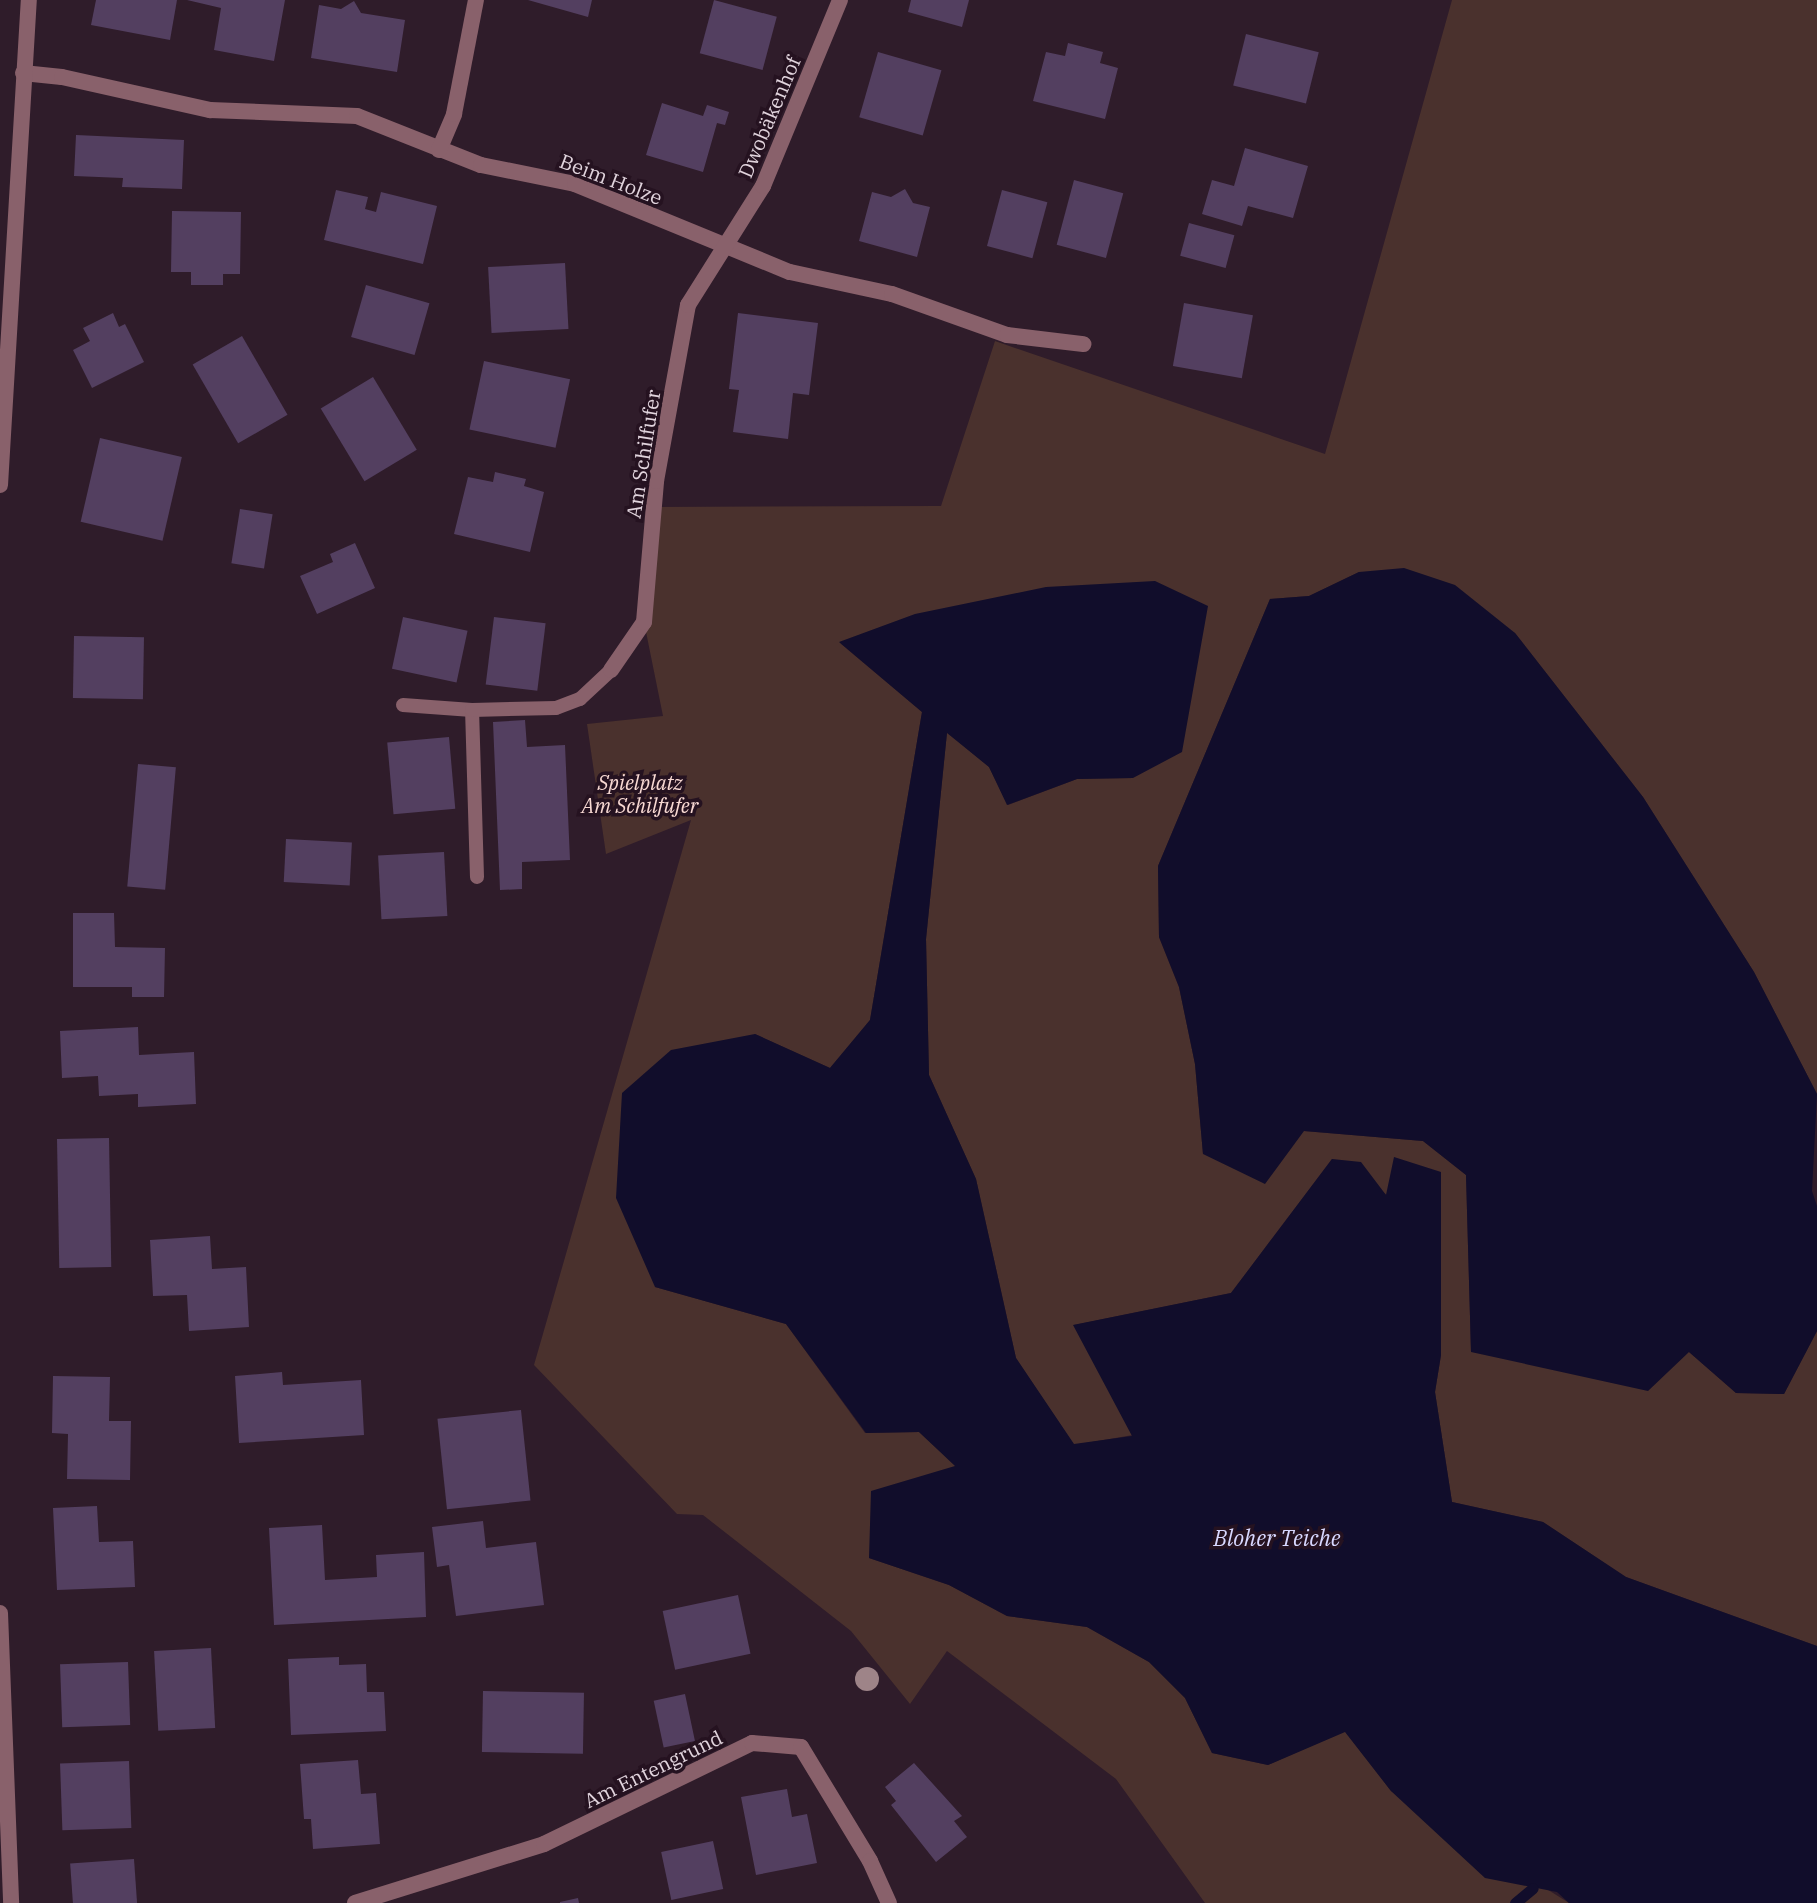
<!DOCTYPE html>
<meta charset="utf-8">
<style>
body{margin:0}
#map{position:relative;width:1817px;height:1903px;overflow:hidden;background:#2f1c2a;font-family:"IBM Plex Serif",serif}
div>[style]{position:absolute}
.green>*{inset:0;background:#4a312d}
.water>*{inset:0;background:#110d2b}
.stream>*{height:11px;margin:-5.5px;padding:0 5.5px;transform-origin:5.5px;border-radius:5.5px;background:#110d2b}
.building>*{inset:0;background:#533f60;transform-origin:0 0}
.lane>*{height:14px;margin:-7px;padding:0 7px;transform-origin:7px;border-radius:7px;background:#89616b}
.street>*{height:16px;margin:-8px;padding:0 8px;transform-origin:8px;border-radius:8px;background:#89616b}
.trees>*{width:24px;height:24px;margin:-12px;border-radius:50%;background:#9e8488}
span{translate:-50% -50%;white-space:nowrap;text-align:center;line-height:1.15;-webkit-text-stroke:7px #251220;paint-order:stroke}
.street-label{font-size:20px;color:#e1d4dd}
.park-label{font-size:20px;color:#f9dad4;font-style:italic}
.water-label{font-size:22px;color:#d8d8ff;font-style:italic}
</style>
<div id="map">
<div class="green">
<div style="clip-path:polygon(1452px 0,1817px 0,1817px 1094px,1754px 972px,1643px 797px,1515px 633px,1359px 572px,1309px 596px,1270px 599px,1158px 866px,1159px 937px,1179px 987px,1195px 1064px,1203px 1154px,1304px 1131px,1423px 1141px,1466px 1175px,1471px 1352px,1689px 1352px,1736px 1393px,1784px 1394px,1817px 1331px,1817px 1646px,1626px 1577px,1543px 1522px,1452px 1502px,1435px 1392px,1441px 1355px,1441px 1172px,1387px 1195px,1332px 1159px,1231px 1293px,1074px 1325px,1133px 1435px,1074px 1445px,1016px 1358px,976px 1179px,929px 1075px,926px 939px,947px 732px,989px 767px,1008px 805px,1077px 779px,1133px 778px,840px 643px,922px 712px,870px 1020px,830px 1068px,755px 1034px,655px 1287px,786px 1324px,865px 1433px,919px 1432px,956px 1466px,869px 1558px,949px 1585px,1007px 1616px,1087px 1627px,1149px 1662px,1185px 1698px,1212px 1753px,1268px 1765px,1345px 1731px,1391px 1791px,1569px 1903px,1205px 1903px,1116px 1779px,947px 1651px,910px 1704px,851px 1631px,703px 1515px,677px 1514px,534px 1365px,691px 820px,606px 854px,587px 724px,663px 716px,644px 622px,653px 507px,941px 506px,995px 341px,1325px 454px)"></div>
</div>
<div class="water">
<div style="clip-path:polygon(1404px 568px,1455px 585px,1515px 633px,1643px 797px,1754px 972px,1817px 1094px,1812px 1191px,1817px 1206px,1817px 1331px,1784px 1394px,1736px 1393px,1689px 1352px,1648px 1391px,1471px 1352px,1466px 1175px,1423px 1141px,1304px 1131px,1265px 1184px,1203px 1154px,1195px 1064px,1179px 987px,1159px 937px,1158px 866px,1270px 599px,1309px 596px,1359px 572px)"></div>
<div style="clip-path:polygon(1155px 581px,1208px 606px,1182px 752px,1133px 778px,1077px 779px,1007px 805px,989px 767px,947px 733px,926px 939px,929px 1075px,976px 1179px,1016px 1358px,1074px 1444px,1132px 1436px,1073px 1325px,1231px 1293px,1332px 1159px,1361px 1162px,1386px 1195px,1394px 1157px,1441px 1172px,1441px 1355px,1435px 1392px,1452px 1502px,1543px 1522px,1626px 1577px,1817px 1646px,1817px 1903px,1569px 1903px,1557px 1892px,1485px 1878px,1391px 1791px,1345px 1732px,1268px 1765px,1212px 1753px,1185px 1698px,1149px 1662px,1087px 1627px,1007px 1616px,949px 1585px,869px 1558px,871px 1491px,955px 1466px,919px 1432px,866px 1433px,786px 1324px,655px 1287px,616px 1198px,622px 1093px,671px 1050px,755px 1034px,830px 1068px,870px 1020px,922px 712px,839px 642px,915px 614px,1046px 587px)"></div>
</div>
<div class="stream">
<div style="left:1515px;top:1903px;width:23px;rotate:-40deg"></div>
</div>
<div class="building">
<div style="clip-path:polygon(96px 0,177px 0,170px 40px,91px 25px)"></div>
<div style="clip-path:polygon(187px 0,285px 0,274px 61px,214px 50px,221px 8px)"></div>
<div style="clip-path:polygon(528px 0,592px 0,588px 17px)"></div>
<div style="left:714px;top:0;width:65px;height:55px;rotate:15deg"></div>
<div style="clip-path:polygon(911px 0,969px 0,962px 27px,908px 12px)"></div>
<div style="clip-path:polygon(354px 1px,361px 13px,405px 20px,397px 72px,311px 58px,319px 5px,341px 9px)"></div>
<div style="left:1246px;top:34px;width:75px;height:53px;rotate:14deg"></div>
<div style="clip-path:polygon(1068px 43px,1103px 52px,1100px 63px,1118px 68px,1105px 119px,1033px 101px,1046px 52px,1065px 56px)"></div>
<div style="left:878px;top:52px;width:66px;height:68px;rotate:16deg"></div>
<div style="clip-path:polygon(662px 103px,703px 116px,707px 105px,729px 112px,725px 125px,717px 123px,703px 172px,646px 155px)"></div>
<div style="clip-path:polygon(76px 135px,184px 140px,182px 189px,122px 187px,123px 178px,74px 176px)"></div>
<div style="clip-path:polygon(1245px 148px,1308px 166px,1293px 218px,1248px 206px,1242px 226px,1202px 214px,1212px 180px,1234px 186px)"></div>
<div style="left:1074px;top:180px;width:51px;height:67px;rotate:15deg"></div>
<div style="clip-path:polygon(905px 189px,913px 203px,930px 207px,917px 257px,859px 241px,872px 192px,891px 197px)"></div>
<div style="clip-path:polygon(336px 190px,368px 197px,365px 209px,376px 212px,381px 192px,437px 206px,423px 264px,324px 240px)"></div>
<div style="left:1002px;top:190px;width:47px;height:58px;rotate:15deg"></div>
<div style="clip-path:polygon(172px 211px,241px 212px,240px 274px,223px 274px,223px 285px,191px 285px,191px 272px,171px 272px)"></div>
<div style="left:1189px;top:223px;width:47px;height:34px;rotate:15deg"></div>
<div style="left:565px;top:263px;width:66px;height:77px;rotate:87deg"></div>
<div style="left:366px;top:285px;width:66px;height:54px;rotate:16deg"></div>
<div style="left:1184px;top:303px;width:70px;height:64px;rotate:10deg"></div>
<div style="clip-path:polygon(113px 313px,119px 327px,125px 324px,144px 362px,92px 388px,73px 350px,90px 341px,83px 328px)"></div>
<div style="clip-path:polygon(738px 313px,818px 323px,809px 395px,793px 393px,788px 439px,733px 432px,739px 390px,729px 389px)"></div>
<div style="left:242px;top:336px;width:91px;height:57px;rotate:60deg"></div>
<div style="left:484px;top:361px;width:88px;height:70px;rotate:12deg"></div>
<div style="left:373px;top:377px;width:85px;height:61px;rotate:59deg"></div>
<div style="left:100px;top:438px;width:84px;height:86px;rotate:13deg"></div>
<div style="clip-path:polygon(495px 472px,526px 479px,524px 486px,544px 492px,530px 552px,454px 534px,468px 477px,493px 482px)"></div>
<div style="left:240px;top:509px;width:33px;height:55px;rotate:9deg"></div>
<div style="clip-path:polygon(355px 543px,375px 588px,317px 614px,300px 576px,333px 562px,330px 554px)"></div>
<div style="left:403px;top:617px;width:66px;height:53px;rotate:12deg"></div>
<div style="left:494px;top:617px;width:52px;height:68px;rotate:7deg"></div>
<div style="left:74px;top:636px;width:70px;height:62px;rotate:1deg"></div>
<div style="clip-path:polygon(525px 720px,527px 747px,565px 745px,570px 860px,522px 862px,522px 889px,500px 890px,493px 722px)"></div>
<div style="left:449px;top:737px;width:72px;height:62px;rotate:85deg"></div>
<div style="left:138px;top:764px;width:38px;height:123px;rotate:5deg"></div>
<div style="left:286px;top:839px;width:66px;height:43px;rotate:3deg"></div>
<div style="left:444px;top:852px;width:64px;height:66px;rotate:87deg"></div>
<div style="clip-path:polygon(73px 913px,114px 913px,115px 947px,165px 948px,164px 997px,132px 997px,132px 987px,73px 987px)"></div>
<div style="clip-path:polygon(138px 1027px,139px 1055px,194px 1052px,196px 1104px,138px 1107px,138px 1094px,99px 1096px,98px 1076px,62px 1078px,60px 1031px)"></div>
<div style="left:109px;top:1138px;width:129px;height:52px;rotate:89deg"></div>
<div style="clip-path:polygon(210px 1236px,212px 1269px,246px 1267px,249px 1327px,189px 1331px,187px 1295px,153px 1296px,150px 1240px)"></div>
<div style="clip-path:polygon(282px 1372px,283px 1385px,361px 1380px,364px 1435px,239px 1443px,235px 1376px)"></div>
<div style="clip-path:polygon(53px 1376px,110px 1377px,109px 1421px,131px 1421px,130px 1480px,67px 1479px,68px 1434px,52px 1433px)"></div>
<div style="left:521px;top:1410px;width:91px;height:84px;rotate:84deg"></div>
<div style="clip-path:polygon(97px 1506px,99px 1542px,133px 1541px,135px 1587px,57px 1590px,53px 1508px)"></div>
<div style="clip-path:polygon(483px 1521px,486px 1548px,536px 1542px,544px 1605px,456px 1616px,449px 1565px,437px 1567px,432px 1527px)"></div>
<div style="clip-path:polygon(322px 1525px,325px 1580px,377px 1577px,376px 1555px,424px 1552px,426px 1617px,274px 1625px,269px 1528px)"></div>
<div style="left:738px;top:1595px;width:60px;height:77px;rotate:78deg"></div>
<div style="left:211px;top:1648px;width:80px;height:57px;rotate:87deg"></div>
<div style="clip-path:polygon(339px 1657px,339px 1665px,366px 1664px,367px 1692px,384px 1692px,386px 1731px,291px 1735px,288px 1659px)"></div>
<div style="left:128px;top:1662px;width:63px;height:68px;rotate:88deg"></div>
<div style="left:483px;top:1691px;width:101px;height:61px;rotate:1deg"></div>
<div style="left:685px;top:1694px;width:48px;height:32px;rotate:78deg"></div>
<div style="clip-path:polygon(358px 1760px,361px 1794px,376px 1793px,380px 1844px,313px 1849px,311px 1819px,304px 1819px,300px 1764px)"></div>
<div style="left:129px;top:1761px;width:67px;height:69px;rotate:88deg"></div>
<div style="clip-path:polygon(914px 1763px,962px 1816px,954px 1821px,967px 1837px,936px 1862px,891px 1805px,896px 1801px,885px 1787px)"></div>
<div style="clip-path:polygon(787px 1789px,792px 1817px,807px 1814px,817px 1863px,756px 1875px,741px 1797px)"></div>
<div style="left:713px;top:1841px;width:49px;height:53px;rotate:78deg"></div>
<div style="left:134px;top:1859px;width:44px;height:64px;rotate:86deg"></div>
<div style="clip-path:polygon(578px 1898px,579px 1903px,560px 1903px,560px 1902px)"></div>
</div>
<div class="lane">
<div style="left:403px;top:705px;width:69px;rotate:4.1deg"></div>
<div style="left:477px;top:877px;width:167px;rotate:-91.7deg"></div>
<div style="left:472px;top:710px;width:84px;rotate:-1.4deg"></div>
<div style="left:556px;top:708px;width:26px;rotate:-21deg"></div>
<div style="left:580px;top:699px;width:42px;rotate:-43.1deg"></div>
</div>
<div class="street">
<div style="left:23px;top:73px;width:39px;rotate:6deg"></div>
<div style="left:62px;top:77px;width:152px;rotate:12.6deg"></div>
<div style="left:210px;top:110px;width:147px;rotate:2.3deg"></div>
<div style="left:357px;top:116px;width:133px;rotate:21.6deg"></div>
<div style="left:481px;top:165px;width:96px;rotate:11.4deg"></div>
<div style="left:575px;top:184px;width:232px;rotate:22.3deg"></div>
<div style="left:790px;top:272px;width:104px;rotate:12.2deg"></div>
<div style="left:892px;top:294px;width:122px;rotate:19.6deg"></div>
<div style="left:1007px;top:335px;width:77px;rotate:6.8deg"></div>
<div style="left:439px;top:150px;width:39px;rotate:-67deg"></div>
<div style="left:454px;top:114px;width:116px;rotate:-79.1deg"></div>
<div style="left:0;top:485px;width:486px;rotate:-86.6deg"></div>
<div style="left:611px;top:670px;width:58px;rotate:-55.5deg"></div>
<div style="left:644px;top:622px;width:142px;rotate:-85.1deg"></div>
<div style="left:656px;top:481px;width:179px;rotate:-79.7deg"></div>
<div style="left:688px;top:305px;width:141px;rotate:-57.8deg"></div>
<div style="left:763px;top:186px;width:201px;rotate:-67.5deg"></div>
<div style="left:0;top:1613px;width:290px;rotate:87.8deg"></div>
<div style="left:355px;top:1903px;width:198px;rotate:-17.3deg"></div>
<div style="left:544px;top:1844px;width:231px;rotate:-25.9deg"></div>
<div style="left:752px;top:1743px;width:49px;rotate:4.7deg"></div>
<div style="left:801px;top:1747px;width:133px;rotate:58.8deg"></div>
<div style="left:870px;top:1861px;width:46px;rotate:65.7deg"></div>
</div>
<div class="trees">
<div style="left:867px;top:1679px"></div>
</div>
<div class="street-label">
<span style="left:769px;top:117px;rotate:-67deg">Dwobäkenhof</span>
<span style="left:611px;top:179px;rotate:21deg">Beim Holze</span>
<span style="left:643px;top:454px;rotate:-81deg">Am Schilfufer</span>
<span style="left:653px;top:1769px;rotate:-26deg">Am Entengrund</span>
</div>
<div class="park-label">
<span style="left:640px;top:794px">Spielplatz<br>Am Schilfufer</span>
</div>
<div class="water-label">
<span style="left:1277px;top:1538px">Bloher Teiche</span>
</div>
</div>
